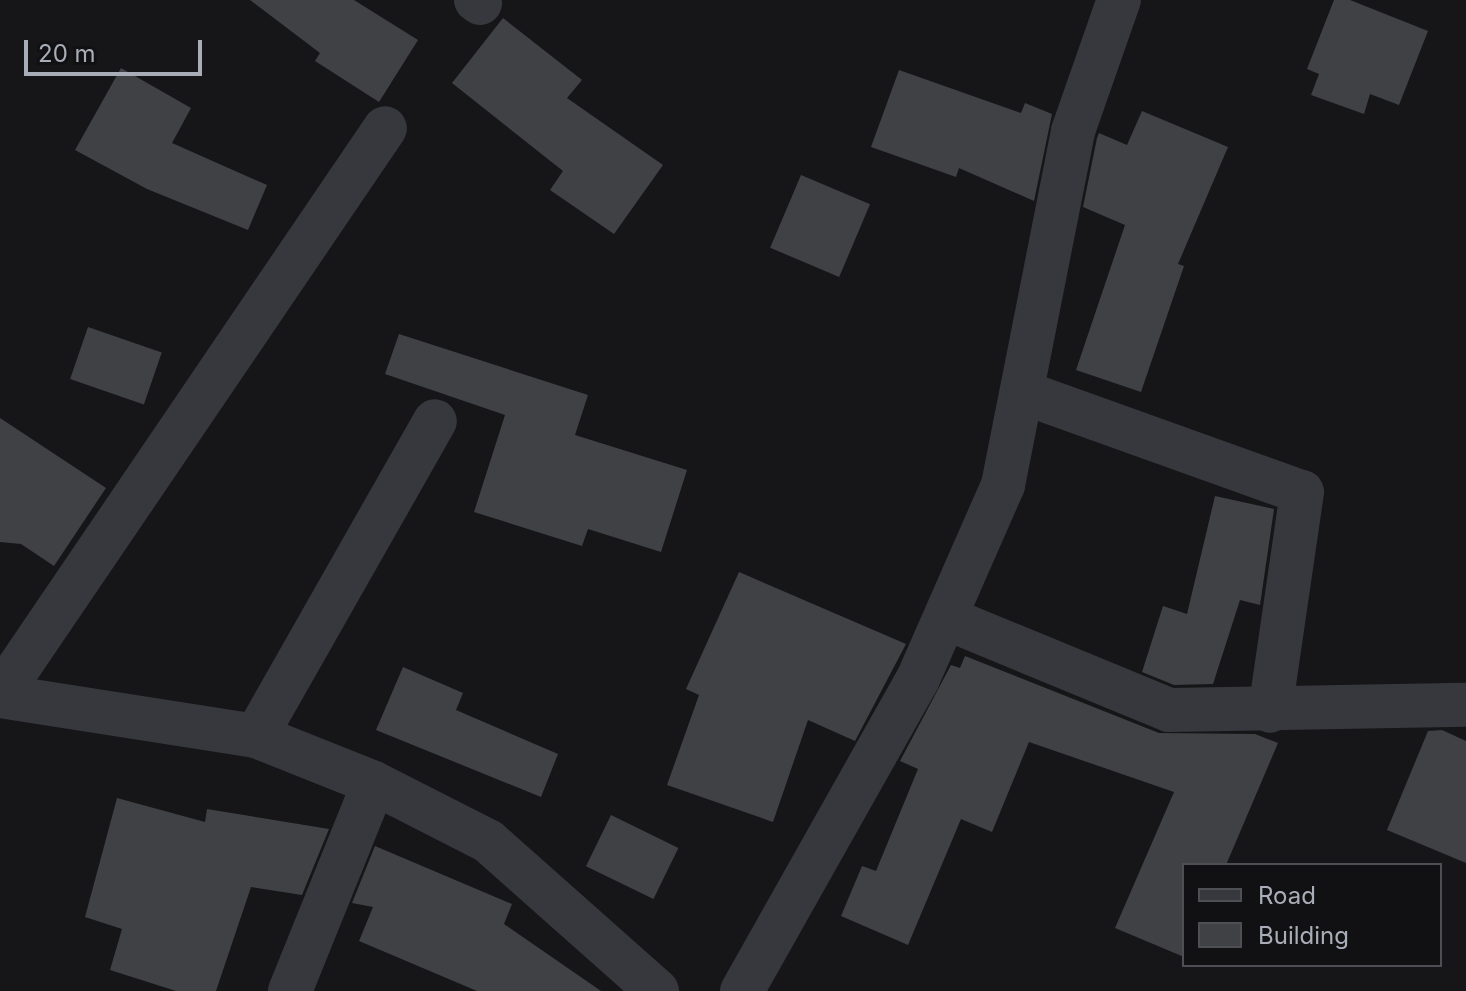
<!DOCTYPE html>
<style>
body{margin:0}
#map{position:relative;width:1466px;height:991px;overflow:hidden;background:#161618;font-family:Inter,sans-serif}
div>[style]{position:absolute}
.building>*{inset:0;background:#404145;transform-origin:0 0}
.minor>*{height:44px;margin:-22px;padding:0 22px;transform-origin:22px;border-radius:22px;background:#37383d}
span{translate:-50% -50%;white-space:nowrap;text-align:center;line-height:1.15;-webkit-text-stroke:7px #111113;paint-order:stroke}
.legend{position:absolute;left:1182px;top:863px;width:260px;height:104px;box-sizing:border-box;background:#111113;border:2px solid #4d4f55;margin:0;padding:10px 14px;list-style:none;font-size:24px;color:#a8adb8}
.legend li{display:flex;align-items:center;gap:16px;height:40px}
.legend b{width:40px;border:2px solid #4d4f55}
.scale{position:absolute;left:24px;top:40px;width:178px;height:36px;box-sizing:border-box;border:4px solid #a8adb8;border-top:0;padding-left:10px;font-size:24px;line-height:28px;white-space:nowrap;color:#a8adb8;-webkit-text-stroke:6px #111113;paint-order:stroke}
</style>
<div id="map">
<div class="building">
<div style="clip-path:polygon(250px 0,354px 0,418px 40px,379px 102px,315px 61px,320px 53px)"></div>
<div style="clip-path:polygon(1334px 0,1350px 0,1428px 31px,1399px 105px,1370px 94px,1364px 114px,1311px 95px,1319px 74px,1307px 69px)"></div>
<div style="clip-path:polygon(503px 18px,582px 80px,567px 98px,663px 165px,614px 234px,550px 190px,563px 171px,452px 83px)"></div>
<div style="clip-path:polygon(121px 68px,191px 108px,172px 143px,267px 185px,248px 230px,147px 189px,75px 150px)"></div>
<div style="clip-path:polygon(899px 70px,1021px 113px,1025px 103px,1052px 114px,1034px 201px,959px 168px,956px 177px,871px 147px)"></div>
<div style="clip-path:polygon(1142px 111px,1228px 147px,1178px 264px,1184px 266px,1141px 392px,1076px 370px,1125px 225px,1083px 207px,1097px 138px,1099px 133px,1127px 145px)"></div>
<div style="left:801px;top:175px;width:75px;height:79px;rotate:23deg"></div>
<div style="left:88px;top:327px;width:78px;height:55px;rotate:19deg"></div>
<div style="clip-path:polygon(399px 334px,588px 395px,575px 435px,687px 470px,661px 552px,588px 529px,582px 546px,474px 512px,505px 415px,385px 374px)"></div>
<div style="clip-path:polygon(0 418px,106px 488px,54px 566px,21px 544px,0 542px)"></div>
<div style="clip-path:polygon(1215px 496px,1274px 509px,1260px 605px,1240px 600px,1213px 684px,1174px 685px,1142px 672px,1163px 606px,1187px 614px)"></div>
<div style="clip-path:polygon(739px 572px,906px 644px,855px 741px,808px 720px,773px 822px,667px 785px,699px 695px,686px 689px)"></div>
<div style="clip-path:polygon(965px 656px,1159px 733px,1255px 734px,1278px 743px,1226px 865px,1184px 865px,1184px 957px,1115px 928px,1174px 792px,1029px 742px,992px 832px,961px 819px,908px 945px,841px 916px,862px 866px,876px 871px,918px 769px,900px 761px,951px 665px,960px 668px)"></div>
<div style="clip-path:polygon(403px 667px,463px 693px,456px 710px,558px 754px,541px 797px,376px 730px)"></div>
<div style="clip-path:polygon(1442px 730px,1466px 741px,1466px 863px,1387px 830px,1428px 731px)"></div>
<div style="clip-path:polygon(117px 798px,205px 822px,207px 809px,329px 829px,302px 895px,251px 887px,216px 991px,176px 991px,110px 970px,122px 929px,85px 917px)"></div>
<div style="left:611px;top:815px;width:75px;height:57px;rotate:26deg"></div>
<div style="clip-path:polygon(375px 846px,512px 904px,504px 924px,601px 991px,477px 991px,359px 941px,373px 907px,352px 903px)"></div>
</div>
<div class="minor">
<div style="left:476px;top:0;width:5px;rotate:37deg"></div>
<div style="left:1022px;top:392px;width:297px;rotate:19.7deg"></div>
<div style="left:1302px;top:492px;width:221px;rotate:98.3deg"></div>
<div style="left:946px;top:618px;width:241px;rotate:22.4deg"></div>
<div style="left:1169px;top:710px;width:297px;rotate:-1deg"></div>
<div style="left:0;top:695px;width:685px;rotate:-55.82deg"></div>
<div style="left:0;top:696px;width:259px;rotate:8.9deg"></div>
<div style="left:256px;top:736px;width:127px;rotate:21.7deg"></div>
<div style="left:374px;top:783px;width:128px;rotate:27deg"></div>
<div style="left:488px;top:841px;width:226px;rotate:41.6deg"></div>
<div style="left:256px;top:736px;width:362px;rotate:-60.4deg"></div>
<div style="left:290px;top:991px;width:224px;rotate:-68deg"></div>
<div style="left:742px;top:991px;width:356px;rotate:-60.6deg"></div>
<div style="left:917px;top:681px;width:214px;rotate:-66.3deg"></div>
<div style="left:1003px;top:485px;width:361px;rotate:-78.8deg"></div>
<div style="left:1073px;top:131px;width:139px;rotate:-70.7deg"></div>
</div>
<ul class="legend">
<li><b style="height:10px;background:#37383d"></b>Road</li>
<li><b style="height:22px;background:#404145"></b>Building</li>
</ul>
<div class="scale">20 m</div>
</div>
